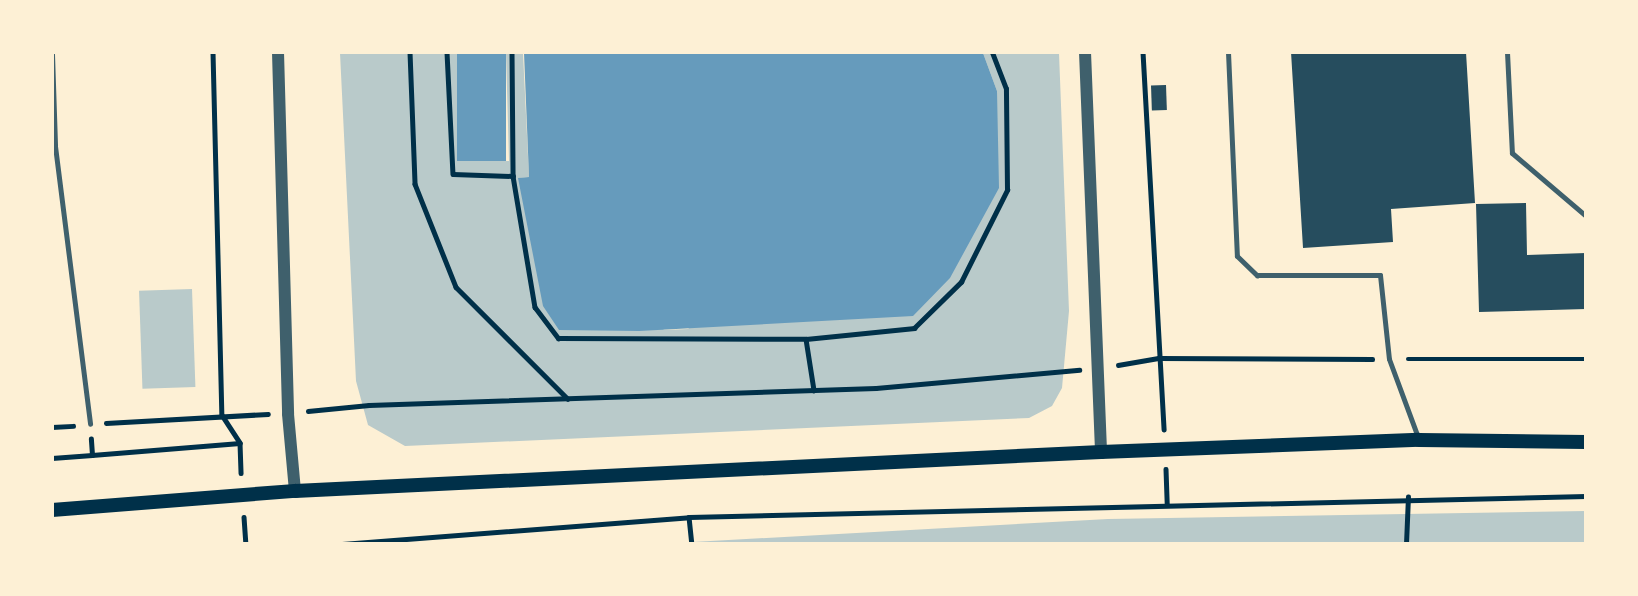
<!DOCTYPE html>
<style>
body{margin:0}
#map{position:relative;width:1638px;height:596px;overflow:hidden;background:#fdf0d5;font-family:"Alegreya Sans",sans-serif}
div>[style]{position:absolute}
.green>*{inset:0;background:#b9caca;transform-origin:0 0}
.water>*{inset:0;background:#669bbc;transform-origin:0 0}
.building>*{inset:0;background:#264d5e;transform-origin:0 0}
.path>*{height:4.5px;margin:-2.25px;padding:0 2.25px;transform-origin:2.25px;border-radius:2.25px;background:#003049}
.service>*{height:5px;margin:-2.5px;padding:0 2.5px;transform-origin:2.5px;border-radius:2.5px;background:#3f606c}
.tertiary>*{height:12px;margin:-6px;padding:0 6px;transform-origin:6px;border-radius:6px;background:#3f606c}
.secondary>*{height:14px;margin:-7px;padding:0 7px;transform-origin:7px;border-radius:7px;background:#003049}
span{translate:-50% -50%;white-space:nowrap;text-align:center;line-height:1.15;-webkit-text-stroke:5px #fdf0d5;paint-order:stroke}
.frame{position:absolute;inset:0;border:54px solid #fdf0d5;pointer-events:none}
</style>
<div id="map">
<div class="green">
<div style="clip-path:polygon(340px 53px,457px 53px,463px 161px,509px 161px,506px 53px,523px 53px,529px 177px,519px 178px,664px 330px,688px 329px,997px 91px,983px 53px,1059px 53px,1069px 311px,1062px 388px,1052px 406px,1029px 418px,405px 446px,368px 425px,356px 381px)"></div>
<div style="left:192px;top:289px;width:98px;height:53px;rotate:88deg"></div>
<div style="clip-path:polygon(1586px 511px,1585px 544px,657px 544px,1108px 519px)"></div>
</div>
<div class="water">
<div style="left:457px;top:53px;width:49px;height:108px"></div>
<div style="clip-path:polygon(524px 53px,983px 53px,997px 91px,999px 188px,950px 278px,913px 316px,639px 331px,559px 330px,543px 306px,518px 178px,529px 177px)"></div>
</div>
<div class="building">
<div style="clip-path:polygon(1291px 52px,1466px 52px,1475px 203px,1391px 209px,1393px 242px,1303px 248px)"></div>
<div style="left:1166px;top:85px;width:25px;height:15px;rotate:88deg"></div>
<div style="clip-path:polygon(1526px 203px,1527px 255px,1586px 253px,1586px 309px,1479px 312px,1476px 204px)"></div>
</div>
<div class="path">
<div style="left:213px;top:52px;width:363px;rotate:88.6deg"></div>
<div style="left:222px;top:415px;width:33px;rotate:57deg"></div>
<div style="left:240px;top:443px;width:30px;rotate:88deg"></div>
<div style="left:410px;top:52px;width:132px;rotate:87.8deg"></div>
<div style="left:415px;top:184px;width:111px;rotate:68.3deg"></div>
<div style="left:456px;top:287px;width:158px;rotate:45deg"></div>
<div style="left:447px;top:52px;width:122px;rotate:87.2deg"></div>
<div style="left:453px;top:174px;width:60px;rotate:1.9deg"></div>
<div style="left:513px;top:176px;width:133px;rotate:80.5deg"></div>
<div style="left:535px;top:307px;width:39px;rotate:53deg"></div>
<div style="left:558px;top:338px;width:248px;rotate:0.2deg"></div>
<div style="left:806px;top:339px;width:109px;rotate:-5.8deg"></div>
<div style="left:914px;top:328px;width:66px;rotate:-44.4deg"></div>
<div style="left:961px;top:282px;width:103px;rotate:-63.4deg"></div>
<div style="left:1007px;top:190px;width:101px;rotate:-90.6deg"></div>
<div style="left:1006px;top:89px;width:40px;rotate:-111deg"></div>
<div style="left:512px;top:52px;width:124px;rotate:89.5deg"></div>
<div style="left:1143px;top:52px;width:378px;rotate:86.8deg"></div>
<div style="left:806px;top:339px;width:52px;rotate:81.1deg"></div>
<div style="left:1408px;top:359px;width:178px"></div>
<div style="left:1118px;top:365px;width:42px;rotate:-9.7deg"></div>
<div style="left:1159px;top:358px;width:213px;rotate:0.3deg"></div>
<div style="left:308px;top:411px;width:61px;rotate:-5.6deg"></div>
<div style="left:369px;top:405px;width:507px;rotate:-1.92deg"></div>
<div style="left:876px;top:388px;width:204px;rotate:-5.1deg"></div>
<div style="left:106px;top:423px;width:162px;rotate:-3.2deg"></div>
<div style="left:52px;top:427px;width:21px;rotate:-3deg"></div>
<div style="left:92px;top:455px;width:148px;rotate:-4.6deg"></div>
<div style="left:52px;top:458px;width:40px;rotate:-4.3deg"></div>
<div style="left:92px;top:455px;width:16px;rotate:-94deg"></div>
<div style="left:1166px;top:469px;width:35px;rotate:88deg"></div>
<div style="left:244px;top:517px;width:27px;rotate:86deg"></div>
<div style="left:689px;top:517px;width:27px;rotate:84deg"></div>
<div style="left:342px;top:544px;width:348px;rotate:-4.4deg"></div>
<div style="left:689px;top:517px;width:897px;rotate:-1.34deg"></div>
<div style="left:1406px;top:544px;width:47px;rotate:-87.6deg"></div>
</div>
<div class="service">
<div style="left:1228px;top:52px;width:204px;rotate:87.5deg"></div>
<div style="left:1237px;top:256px;width:28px;rotate:44deg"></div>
<div style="left:1257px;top:275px;width:123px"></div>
<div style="left:1380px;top:275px;width:84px;rotate:83.9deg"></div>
<div style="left:1389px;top:359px;width:86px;rotate:69.7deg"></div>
<div style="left:1507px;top:52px;width:101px;rotate:87.2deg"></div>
<div style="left:1512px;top:153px;width:97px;rotate:40.4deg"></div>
<div style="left:52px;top:54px;width:92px;rotate:88.1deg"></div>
<div style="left:55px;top:146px;width:280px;rotate:82.8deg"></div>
</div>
<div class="tertiary">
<div style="left:278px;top:52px;width:362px;rotate:88.4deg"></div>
<div style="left:288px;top:414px;width:77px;rotate:84.8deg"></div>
<div style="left:1085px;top:52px;width:400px;rotate:87.7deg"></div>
</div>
<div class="secondary">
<div style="left:52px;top:510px;width:244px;rotate:-4.5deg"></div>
<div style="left:295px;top:491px;width:807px;rotate:-2.77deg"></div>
<div style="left:1101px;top:452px;width:318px;rotate:-2.2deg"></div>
<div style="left:1419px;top:440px;width:167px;rotate:0.7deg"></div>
</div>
<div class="frame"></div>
</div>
